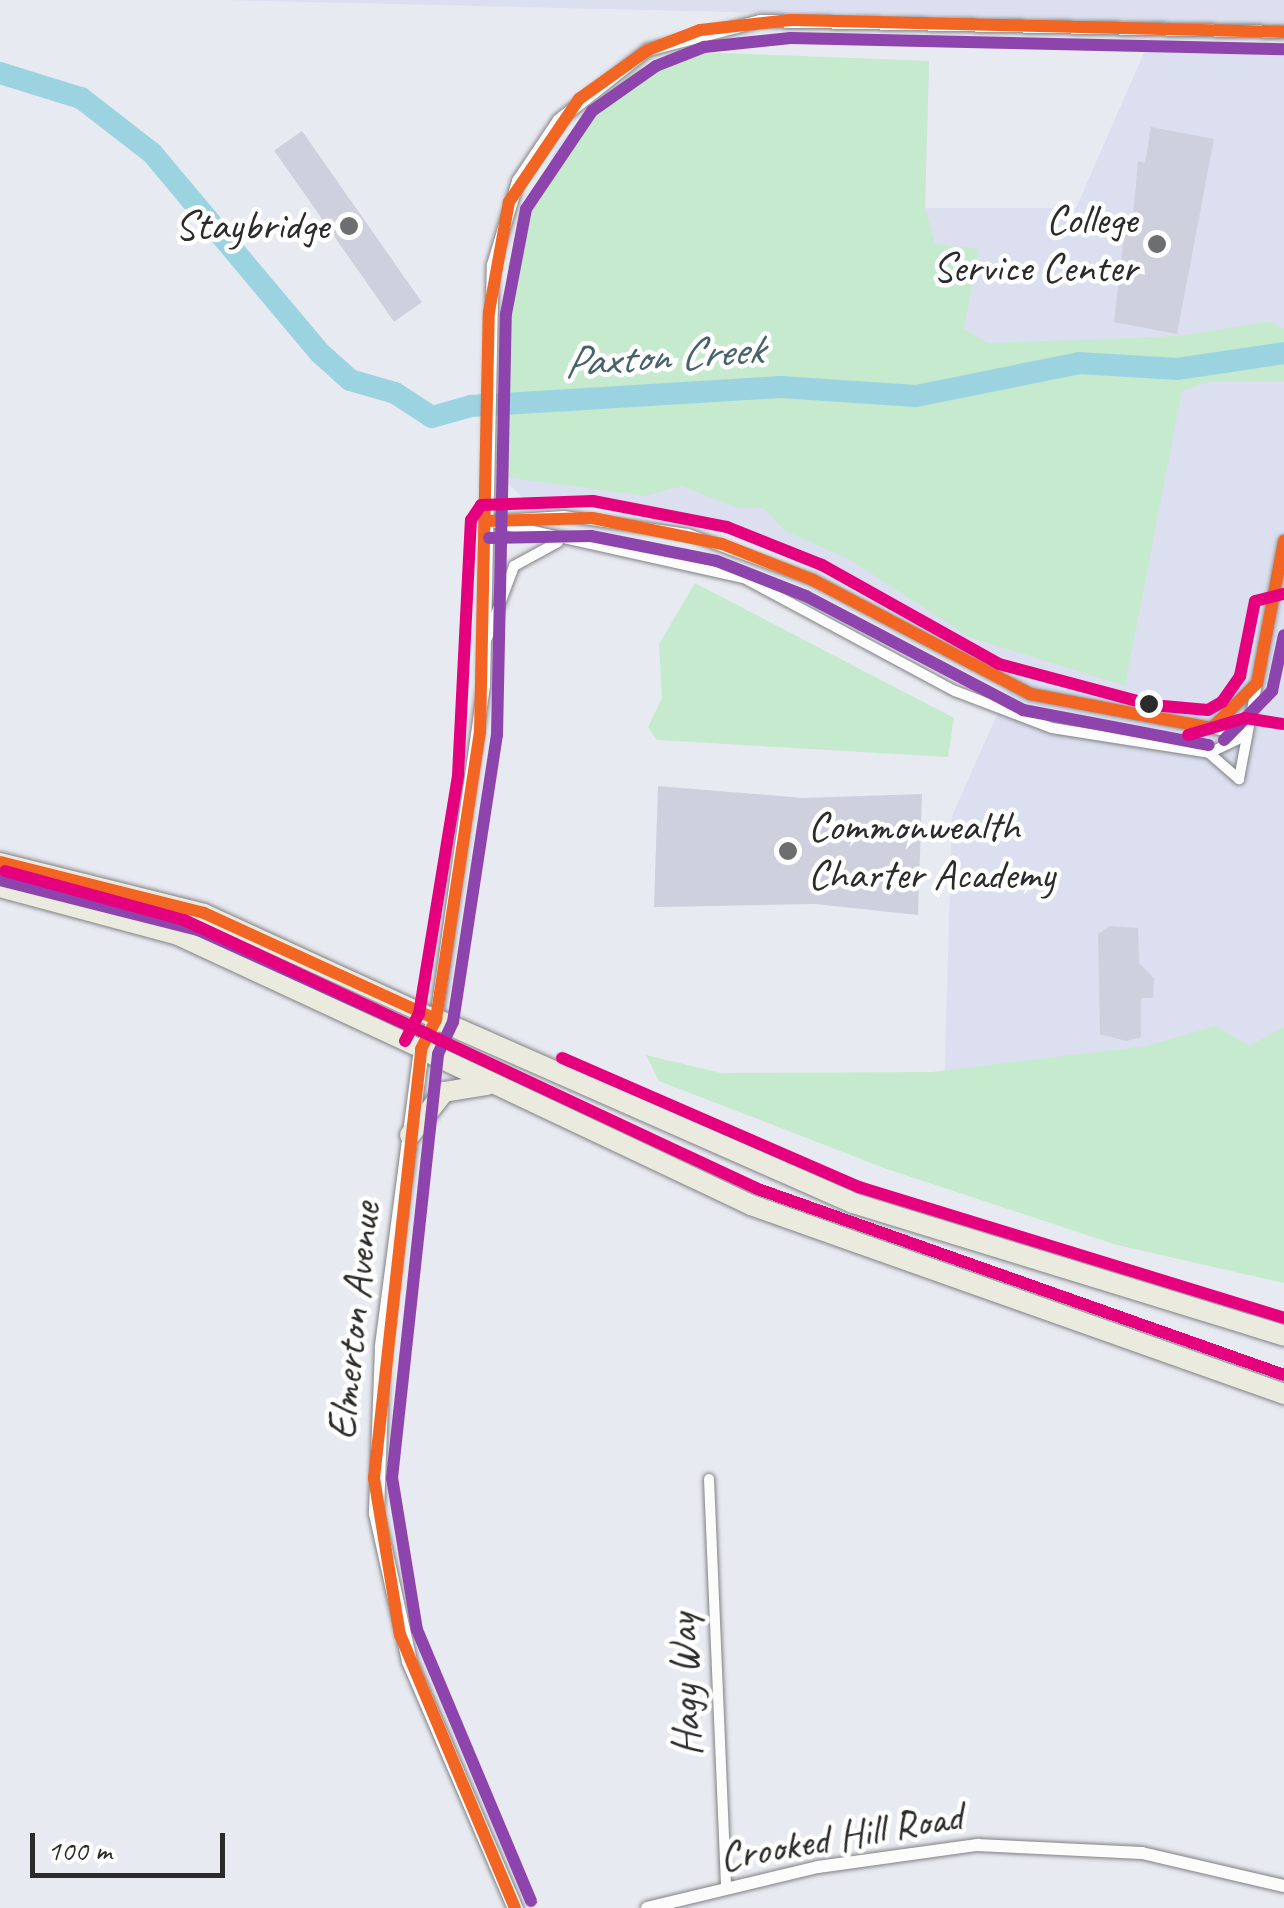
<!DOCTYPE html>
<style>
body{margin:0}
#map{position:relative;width:1284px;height:1908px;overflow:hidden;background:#e8eaf1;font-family:Caveat,sans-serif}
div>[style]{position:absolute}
.built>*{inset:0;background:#dbdfef}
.green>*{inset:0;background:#c6eace}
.river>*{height:22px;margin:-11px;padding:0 11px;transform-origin:11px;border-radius:11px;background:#9cd3e0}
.building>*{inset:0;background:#ced0dd;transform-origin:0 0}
.roads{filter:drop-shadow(0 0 2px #808184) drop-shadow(0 0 2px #808184)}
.minor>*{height:10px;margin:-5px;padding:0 5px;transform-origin:5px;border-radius:5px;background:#fcfcfd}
.tertiary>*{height:12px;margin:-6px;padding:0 6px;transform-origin:6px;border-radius:6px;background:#fcfcfd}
.secondary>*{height:15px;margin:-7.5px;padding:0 7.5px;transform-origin:7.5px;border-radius:7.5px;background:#fcfcfd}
.trunk>*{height:18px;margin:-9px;padding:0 9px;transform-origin:9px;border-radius:9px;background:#ebeadf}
.motorway>*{height:20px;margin:-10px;padding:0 10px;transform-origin:10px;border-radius:10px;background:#ebeadf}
.bus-1>*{height:12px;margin:-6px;padding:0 6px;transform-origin:6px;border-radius:6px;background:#f26522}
.bus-2>*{height:12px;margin:-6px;padding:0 6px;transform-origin:6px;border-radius:6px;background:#8e44ad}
.bus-3>*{height:12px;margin:-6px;padding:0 6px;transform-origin:6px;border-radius:6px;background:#e5007d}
.dots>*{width:28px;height:28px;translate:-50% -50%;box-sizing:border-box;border:5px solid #fff;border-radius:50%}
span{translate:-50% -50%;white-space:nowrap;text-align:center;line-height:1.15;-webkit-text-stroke:9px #fff;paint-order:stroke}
.poi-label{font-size:42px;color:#2b2b2b}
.right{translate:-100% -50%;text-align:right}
.left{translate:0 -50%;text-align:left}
.street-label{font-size:42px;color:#2b2b2b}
.water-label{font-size:45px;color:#476268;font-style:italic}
.scale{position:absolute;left:30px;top:1833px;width:195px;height:45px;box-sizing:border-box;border:5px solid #2b2b2b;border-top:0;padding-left:12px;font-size:30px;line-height:35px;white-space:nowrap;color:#2b2b2b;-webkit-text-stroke:8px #fff;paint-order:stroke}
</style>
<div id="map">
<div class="built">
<div style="clip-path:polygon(224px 0,1284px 0,1284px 22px,1238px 24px)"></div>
<div style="clip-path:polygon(1150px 39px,1284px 47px,1284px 1270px,942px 1165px,952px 816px,1016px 672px,775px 547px,671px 516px,527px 502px,505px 481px,513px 239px,558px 144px,616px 85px,696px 53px,929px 61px,925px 208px,1076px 208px)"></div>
</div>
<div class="green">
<div style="clip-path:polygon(696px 52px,929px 61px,925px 208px,935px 244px,979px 249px,964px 329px,988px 343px,1179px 336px,1270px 321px,1284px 329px,1284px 382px,1207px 382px,1182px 391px,1125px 686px,969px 637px,849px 559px,785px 531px,764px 508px,737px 508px,682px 486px,645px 496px,505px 477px,508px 267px,524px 204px,598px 99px,636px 70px)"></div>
<div style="clip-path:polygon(695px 583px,954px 718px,948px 757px,657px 740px,648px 727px,662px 698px,659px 644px)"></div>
<div style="clip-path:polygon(1216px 1026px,1249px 1046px,1284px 1027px,1284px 1283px,1117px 1245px,884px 1168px,659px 1081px,646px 1055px,721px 1073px,932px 1072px,1147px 1046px)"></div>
</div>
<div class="river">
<div style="left:0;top:73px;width:85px;rotate:17.2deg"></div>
<div style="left:81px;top:98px;width:90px;rotate:37.8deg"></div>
<div style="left:152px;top:153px;width:261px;rotate:50deg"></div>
<div style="left:320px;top:353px;width:40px;rotate:42deg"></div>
<div style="left:350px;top:380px;width:47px;rotate:16.1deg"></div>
<div style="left:395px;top:393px;width:44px;rotate:33deg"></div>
<div style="left:432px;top:417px;width:41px;rotate:-15.8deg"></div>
<div style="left:471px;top:406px;width:311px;rotate:-3.5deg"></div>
<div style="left:781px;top:387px;width:135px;rotate:3.8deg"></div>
<div style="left:916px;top:396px;width:166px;rotate:-11.4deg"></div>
<div style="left:1079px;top:363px;width:98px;rotate:3.5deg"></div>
<div style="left:1177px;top:369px;width:108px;rotate:-8.5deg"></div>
</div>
<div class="building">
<div style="clip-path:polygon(1151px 127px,1214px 139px,1177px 334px,1114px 322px,1125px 226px,1132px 227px,1138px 161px,1145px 163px)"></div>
<div style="left:302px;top:131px;width:209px;height:34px;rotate:55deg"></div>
<div style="clip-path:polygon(658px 786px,803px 798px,922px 794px,918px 915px,815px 904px,654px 907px)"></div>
<div style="clip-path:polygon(1110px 926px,1138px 928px,1139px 963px,1154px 978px,1153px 998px,1141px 998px,1141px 1037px,1126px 1041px,1100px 1034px,1098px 934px)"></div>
</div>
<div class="roads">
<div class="minor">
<div style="left:488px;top:521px;width:262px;rotate:12.6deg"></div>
<div style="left:744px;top:578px;width:239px;rotate:28.2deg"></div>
<div style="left:955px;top:691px;width:104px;rotate:20.9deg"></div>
<div style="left:1052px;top:728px;width:159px;rotate:9deg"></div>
<div style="left:1209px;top:753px;width:42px;rotate:-25.3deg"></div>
<div style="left:488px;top:521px;width:76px;rotate:-3.8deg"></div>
<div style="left:564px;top:516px;width:125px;rotate:8.3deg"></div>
<div style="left:688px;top:534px;width:133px;rotate:20.2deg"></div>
<div style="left:813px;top:580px;width:245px;rotate:27.7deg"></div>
<div style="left:1030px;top:694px;width:220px;rotate:10.7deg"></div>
<div style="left:487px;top:638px;width:77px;rotate:-69.4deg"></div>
<div style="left:514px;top:566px;width:50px;rotate:-28.6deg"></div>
<div style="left:1213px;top:727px;width:57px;rotate:-44.3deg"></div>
<div style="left:1209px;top:753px;width:40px;rotate:41deg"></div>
<div style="left:1239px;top:779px;width:242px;rotate:-79.3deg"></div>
<div style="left:709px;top:1479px;width:410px;rotate:87.6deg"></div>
</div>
<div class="tertiary">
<div style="left:436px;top:1019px;width:337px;rotate:-81.8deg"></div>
<div style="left:484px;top:685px;width:420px;rotate:-88.8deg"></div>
<div style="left:493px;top:265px;width:88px;rotate:-73.4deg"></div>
<div style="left:518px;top:181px;width:73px;rotate:-56.1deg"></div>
<div style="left:559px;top:120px;width:113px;rotate:-38.2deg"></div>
<div style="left:648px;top:50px;width:116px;rotate:-14.5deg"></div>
<div style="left:760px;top:21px;width:524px;rotate:1.2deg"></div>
<div style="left:647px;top:1908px;width:176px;rotate:-13.5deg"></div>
<div style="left:818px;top:1867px;width:161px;rotate:-7.9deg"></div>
<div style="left:977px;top:1845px;width:165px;rotate:2.8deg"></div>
<div style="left:1142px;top:1853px;width:146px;rotate:13.1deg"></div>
</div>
<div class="secondary">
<div style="left:436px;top:1019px;width:34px;rotate:117deg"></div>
<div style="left:421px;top:1049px;width:301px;rotate:97.5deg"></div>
<div style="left:382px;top:1347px;width:166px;rotate:92.1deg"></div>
<div style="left:376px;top:1513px;width:152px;rotate:77.4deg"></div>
<div style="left:409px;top:1661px;width:269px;rotate:66.8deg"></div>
</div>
<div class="trunk">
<div style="left:0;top:862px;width:210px;rotate:14deg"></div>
<div style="left:204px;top:913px;width:255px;rotate:24.6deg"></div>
<div style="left:0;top:888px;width:184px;rotate:15.1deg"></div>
<div style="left:178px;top:936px;width:268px;rotate:24.9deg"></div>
</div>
<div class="motorway">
<div style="left:436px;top:1019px;width:456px;rotate:23.8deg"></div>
<div style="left:853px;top:1203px;width:451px;rotate:17.1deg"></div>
<div style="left:421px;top:1049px;width:365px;rotate:25.3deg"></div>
<div style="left:751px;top:1205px;width:566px;rotate:19.52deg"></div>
<div style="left:410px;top:1135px;width:55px;rotate:-51.7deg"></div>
<div style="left:444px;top:1092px;width:44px;rotate:-9.2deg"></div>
</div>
</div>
<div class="bus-1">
<div style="left:488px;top:521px;width:104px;rotate:-1.7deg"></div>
<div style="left:592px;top:518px;width:133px;rotate:11.3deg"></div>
<div style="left:722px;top:544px;width:98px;rotate:21.6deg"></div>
<div style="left:813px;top:580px;width:245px;rotate:27.7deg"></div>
<div style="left:1030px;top:694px;width:185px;rotate:10.6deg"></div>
<div style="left:1212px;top:728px;width:64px;rotate:-45deg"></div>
<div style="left:1257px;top:683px;width:145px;rotate:-79.2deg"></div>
<div style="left:0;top:862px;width:210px;rotate:14deg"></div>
<div style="left:204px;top:913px;width:255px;rotate:24.6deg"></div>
<div style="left:515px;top:1908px;width:296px;rotate:-112.8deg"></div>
<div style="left:400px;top:1635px;width:159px;rotate:-99.4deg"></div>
<div style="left:374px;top:1478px;width:432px;rotate:-83.7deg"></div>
<div style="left:421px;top:1049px;width:34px;rotate:-63deg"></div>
<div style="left:436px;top:1019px;width:290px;rotate:-81.3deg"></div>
<div style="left:480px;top:732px;width:420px;rotate:-88.8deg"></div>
<div style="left:489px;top:312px;width:112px;rotate:-79.7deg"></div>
<div style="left:509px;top:202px;width:125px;rotate:-55.8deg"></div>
<div style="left:579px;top:99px;width:85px;rotate:-35.4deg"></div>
<div style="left:648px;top:50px;width:56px;rotate:-21deg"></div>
<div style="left:700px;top:30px;width:91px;rotate:-6.3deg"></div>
<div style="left:790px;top:20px;width:494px;rotate:1.4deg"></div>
</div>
<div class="bus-2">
<div style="left:489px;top:538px;width:102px;rotate:-1.1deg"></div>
<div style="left:591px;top:536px;width:128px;rotate:11.2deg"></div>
<div style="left:717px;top:561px;width:96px;rotate:21.5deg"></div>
<div style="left:806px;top:596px;width:245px;rotate:27.7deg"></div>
<div style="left:1023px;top:710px;width:189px;rotate:10.7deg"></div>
<div style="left:1224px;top:740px;width:69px;rotate:-45.6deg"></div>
<div style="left:1272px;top:691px;width:57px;rotate:-77.9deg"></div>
<div style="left:0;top:880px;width:204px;rotate:14.2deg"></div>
<div style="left:198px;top:930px;width:254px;rotate:24.4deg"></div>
<div style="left:531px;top:1901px;width:294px;rotate:-112.8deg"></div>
<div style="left:417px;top:1630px;width:154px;rotate:-99.3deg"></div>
<div style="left:392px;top:1478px;width:426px;rotate:-83.8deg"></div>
<div style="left:438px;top:1054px;width:35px;rotate:-65deg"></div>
<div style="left:453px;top:1022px;width:290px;rotate:-81.3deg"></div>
<div style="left:497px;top:735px;width:421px;rotate:-88.8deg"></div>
<div style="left:506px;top:314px;width:107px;rotate:-79.2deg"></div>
<div style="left:526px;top:209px;width:118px;rotate:-56deg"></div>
<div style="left:592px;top:111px;width:78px;rotate:-35.1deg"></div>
<div style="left:656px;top:66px;width:52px;rotate:-21.6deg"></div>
<div style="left:704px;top:47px;width:87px;rotate:-5.9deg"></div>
<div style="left:791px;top:38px;width:493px;rotate:1.3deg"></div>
</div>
<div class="bus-3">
<div style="left:1188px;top:735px;width:59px;rotate:-16.6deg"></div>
<div style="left:1245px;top:718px;width:39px;rotate:9deg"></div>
<div style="left:5px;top:871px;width:186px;rotate:15.3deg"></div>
<div style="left:184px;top:920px;width:634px;rotate:25.11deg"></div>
<div style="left:758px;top:1189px;width:558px;rotate:19.47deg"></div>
<div style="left:405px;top:1041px;width:30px;rotate:-63deg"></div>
<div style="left:419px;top:1014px;width:242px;rotate:-80.7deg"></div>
<div style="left:458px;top:775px;width:255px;rotate:-87.1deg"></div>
<div style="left:471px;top:520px;width:18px;rotate:-56deg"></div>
<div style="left:481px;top:505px;width:112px;rotate:-2deg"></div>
<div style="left:593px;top:501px;width:136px;rotate:11deg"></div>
<div style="left:727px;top:527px;width:102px;rotate:21.8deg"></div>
<div style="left:822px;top:565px;width:203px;rotate:29.2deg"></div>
<div style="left:999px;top:664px;width:158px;rotate:15deg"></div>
<div style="left:1152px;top:705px;width:56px;rotate:5.1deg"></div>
<div style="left:1208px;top:710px;width:16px;rotate:-30deg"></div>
<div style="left:1222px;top:702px;width:32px;rotate:-55deg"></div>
<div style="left:1240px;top:676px;width:76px;rotate:-78.7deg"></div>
<div style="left:1255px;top:601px;width:30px;rotate:-14deg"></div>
<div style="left:562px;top:1058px;width:324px;rotate:23.5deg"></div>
<div style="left:859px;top:1187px;width:445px;rotate:17.1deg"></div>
</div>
<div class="dots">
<div style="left:349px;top:226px;background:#6d6e70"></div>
<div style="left:1157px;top:244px;background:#6d6e70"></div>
<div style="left:1149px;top:704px;background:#2b2b2b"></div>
<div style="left:788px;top:851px;background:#6d6e70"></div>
</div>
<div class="poi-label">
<span class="right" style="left:1137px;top:244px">College<br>Service Center</span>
<span class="right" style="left:329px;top:226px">Staybridge</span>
<span class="left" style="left:808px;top:851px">Commonwealth<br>Charter Academy</span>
</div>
<div class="street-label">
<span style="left:354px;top:1321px;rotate:-84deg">Elmerton Avenue</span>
<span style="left:685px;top:1685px;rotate:-92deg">Hagy Way</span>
<span style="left:841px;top:1837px;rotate:-10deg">Crooked Hill Road</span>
</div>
<div class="water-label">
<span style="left:663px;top:356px;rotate:-4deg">Paxton Creek</span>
</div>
<div class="scale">100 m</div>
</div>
